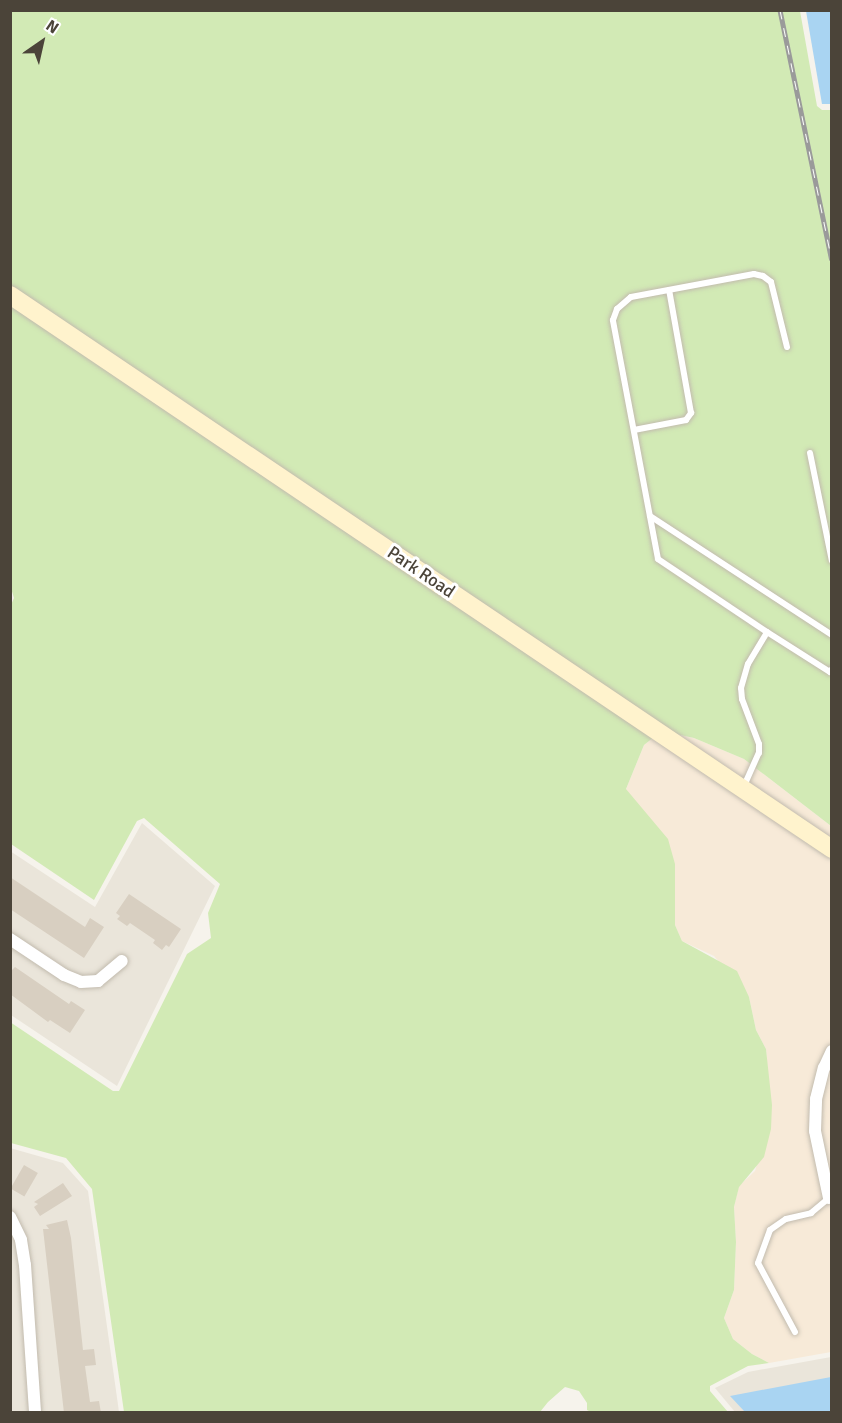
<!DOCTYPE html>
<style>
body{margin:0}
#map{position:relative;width:842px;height:1423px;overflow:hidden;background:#f6f3ec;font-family:Signika,sans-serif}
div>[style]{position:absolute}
.residential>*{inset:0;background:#eae5da}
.commercial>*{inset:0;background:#f7ead8}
.green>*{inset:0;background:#d2eab5}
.water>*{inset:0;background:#a9d4f2}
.building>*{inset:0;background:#d8cfc1;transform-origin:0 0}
.roads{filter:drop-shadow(0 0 2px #c2bbae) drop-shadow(0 0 2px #c2bbae)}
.lane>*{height:6px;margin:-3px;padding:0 3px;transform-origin:3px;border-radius:3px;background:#fff}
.street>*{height:12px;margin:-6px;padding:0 6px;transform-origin:6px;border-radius:6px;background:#fff}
.secondary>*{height:18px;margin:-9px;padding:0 9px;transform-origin:9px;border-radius:9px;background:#fff3cd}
.rail>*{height:5px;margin-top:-2.5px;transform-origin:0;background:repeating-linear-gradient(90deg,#fff 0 9px,#9a9a9a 0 18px);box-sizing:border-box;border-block:2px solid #9a9a9a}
span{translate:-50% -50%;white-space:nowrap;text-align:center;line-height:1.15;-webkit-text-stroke:6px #fff;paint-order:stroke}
.street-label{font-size:18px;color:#4b4439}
.frame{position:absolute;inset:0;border:12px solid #4b4439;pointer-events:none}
.north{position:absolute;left:12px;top:12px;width:60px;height:60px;-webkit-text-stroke:4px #fff;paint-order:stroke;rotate:34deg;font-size:16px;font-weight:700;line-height:24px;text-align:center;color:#4b4439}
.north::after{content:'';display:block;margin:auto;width:21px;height:27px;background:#4b4439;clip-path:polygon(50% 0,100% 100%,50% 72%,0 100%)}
</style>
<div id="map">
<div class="residential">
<div style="clip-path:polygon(142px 823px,215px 886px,117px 1086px,11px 1015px,10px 851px,95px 907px)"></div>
<div style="clip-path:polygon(10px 1148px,63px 1163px,88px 1191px,119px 1412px,11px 1412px)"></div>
<div style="clip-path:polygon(831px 1357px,831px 1412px,735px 1412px,715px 1388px,748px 1372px)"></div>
</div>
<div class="commercial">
<div style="clip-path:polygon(671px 733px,694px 738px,744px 759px,831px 826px,831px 841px)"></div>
<div style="clip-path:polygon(654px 737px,831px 857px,831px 1352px,769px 1363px,752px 1354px,733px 1339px,724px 1318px,734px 1290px,736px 1242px,734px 1207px,739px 1186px,755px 1171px,771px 1115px,766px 1049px,756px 1030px,749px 997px,714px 956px,682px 941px,675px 925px,674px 895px,626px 789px,644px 745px)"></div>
</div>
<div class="green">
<div style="clip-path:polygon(10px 11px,800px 11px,817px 106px,822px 110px,832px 110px,831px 826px,744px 759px,694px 738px,671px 733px,11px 288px)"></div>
<div style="clip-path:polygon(11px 303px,654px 737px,644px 745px,626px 789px,668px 839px,675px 864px,675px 925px,682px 941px,737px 971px,749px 997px,756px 1030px,766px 1049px,772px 1105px,771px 1129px,764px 1157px,739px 1187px,734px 1207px,736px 1242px,734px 1290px,724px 1318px,733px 1339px,752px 1354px,769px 1363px,748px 1366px,710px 1386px,710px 1391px,728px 1412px,591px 1412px,587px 1410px,587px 1403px,579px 1391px,565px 1387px,548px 1402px,540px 1412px,124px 1412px,92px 1189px,66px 1158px,11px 1143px,10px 1022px,113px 1091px,119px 1091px,187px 954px,211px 938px,208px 913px,220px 884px,144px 818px,137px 821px,94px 900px,11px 844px,10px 607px,14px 598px,10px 585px)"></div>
</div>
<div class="water">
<div style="clip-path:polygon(806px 11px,831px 11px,831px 104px,822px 104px)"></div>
<div style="clip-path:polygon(831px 1377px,831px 1412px,745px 1412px,730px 1396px)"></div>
</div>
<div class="building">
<div style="clip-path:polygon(10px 877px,85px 927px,90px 918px,104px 927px,84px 958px,10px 909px)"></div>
<div style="clip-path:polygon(129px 894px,181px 929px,169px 947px,166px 945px,162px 950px,153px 943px,155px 940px,130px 923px,127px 926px,117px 919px,120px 916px,116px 913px)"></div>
<div style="clip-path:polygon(15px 967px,69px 1004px,71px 1001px,85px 1010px,70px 1033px,50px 1020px,48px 1022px,10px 994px,10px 972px)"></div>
<div style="left:24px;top:1165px;width:16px;height:27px;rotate:30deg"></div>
<div style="clip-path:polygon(63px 1183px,72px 1196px,40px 1216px,34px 1207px,38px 1204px,34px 1202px)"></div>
<div style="clip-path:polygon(67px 1220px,71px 1238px,83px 1350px,94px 1349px,96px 1365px,85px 1366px,90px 1402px,99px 1401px,101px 1413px,64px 1413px,43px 1229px,49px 1229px,46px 1225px)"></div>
</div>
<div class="roads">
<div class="lane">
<div style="left:634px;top:430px;width:53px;rotate:-10.9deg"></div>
<div style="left:686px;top:420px;width:9px;rotate:-54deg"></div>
<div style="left:691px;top:413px;width:125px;rotate:-100.1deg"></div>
<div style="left:810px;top:453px;width:110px;rotate:78.5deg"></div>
<div style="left:650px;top:516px;width:217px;rotate:33.2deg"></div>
<div style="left:767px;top:632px;width:75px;rotate:32.4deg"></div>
<div style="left:830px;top:672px;width:4px;rotate:-56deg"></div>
<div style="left:744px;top:786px;width:36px;rotate:-66deg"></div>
<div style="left:759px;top:753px;width:9px;rotate:-90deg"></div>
<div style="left:759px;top:744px;width:48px;rotate:-110.7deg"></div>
<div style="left:742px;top:699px;width:11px;rotate:-95deg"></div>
<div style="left:741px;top:688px;width:25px;rotate:-74deg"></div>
<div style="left:748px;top:664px;width:37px;rotate:-59deg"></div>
<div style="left:767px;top:632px;width:131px;rotate:-146.2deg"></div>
<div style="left:658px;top:559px;width:243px;rotate:-100.7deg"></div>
<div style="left:613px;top:320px;width:12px;rotate:-70deg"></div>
<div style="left:617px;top:309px;width:18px;rotate:-41deg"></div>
<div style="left:631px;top:297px;width:125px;rotate:-10.6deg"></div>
<div style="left:754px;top:274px;width:9px;rotate:13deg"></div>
<div style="left:763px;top:276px;width:10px;rotate:37deg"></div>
<div style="left:771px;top:282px;width:67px;rotate:76.2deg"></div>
<div style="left:795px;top:1332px;width:78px;rotate:-118.2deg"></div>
<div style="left:758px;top:1263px;width:35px;rotate:-70deg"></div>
<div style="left:770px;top:1230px;width:19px;rotate:-35deg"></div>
<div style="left:786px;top:1219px;width:26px;rotate:-13deg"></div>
<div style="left:811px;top:1213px;width:23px;rotate:-40deg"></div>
<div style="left:829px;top:1198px;width:2px;rotate:63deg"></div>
</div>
<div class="street">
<div style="left:10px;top:939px;width:65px;rotate:33.7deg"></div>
<div style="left:64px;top:975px;width:18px;rotate:22deg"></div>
<div style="left:81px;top:982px;width:17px;rotate:-3deg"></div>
<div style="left:98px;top:981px;width:31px;rotate:-40deg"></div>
<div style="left:829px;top:1198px;width:68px;rotate:-101.8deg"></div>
<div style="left:815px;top:1131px;width:32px;rotate:-88deg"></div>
<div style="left:816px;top:1099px;width:32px;rotate:-76deg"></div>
<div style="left:824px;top:1068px;width:19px;rotate:-65deg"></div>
<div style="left:10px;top:1217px;width:25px;rotate:64deg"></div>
<div style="left:21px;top:1240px;width:25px;rotate:81deg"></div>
<div style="left:25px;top:1265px;width:147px;rotate:86.1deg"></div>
</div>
<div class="secondary">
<div style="left:10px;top:295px;width:991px;rotate:33.98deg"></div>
</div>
</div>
<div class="rail">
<div style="left:780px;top:10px;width:255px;rotate:78.3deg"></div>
</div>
<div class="street-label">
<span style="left:421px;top:572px;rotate:34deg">Park Road</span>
</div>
<div class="frame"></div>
<div class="north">N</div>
</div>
